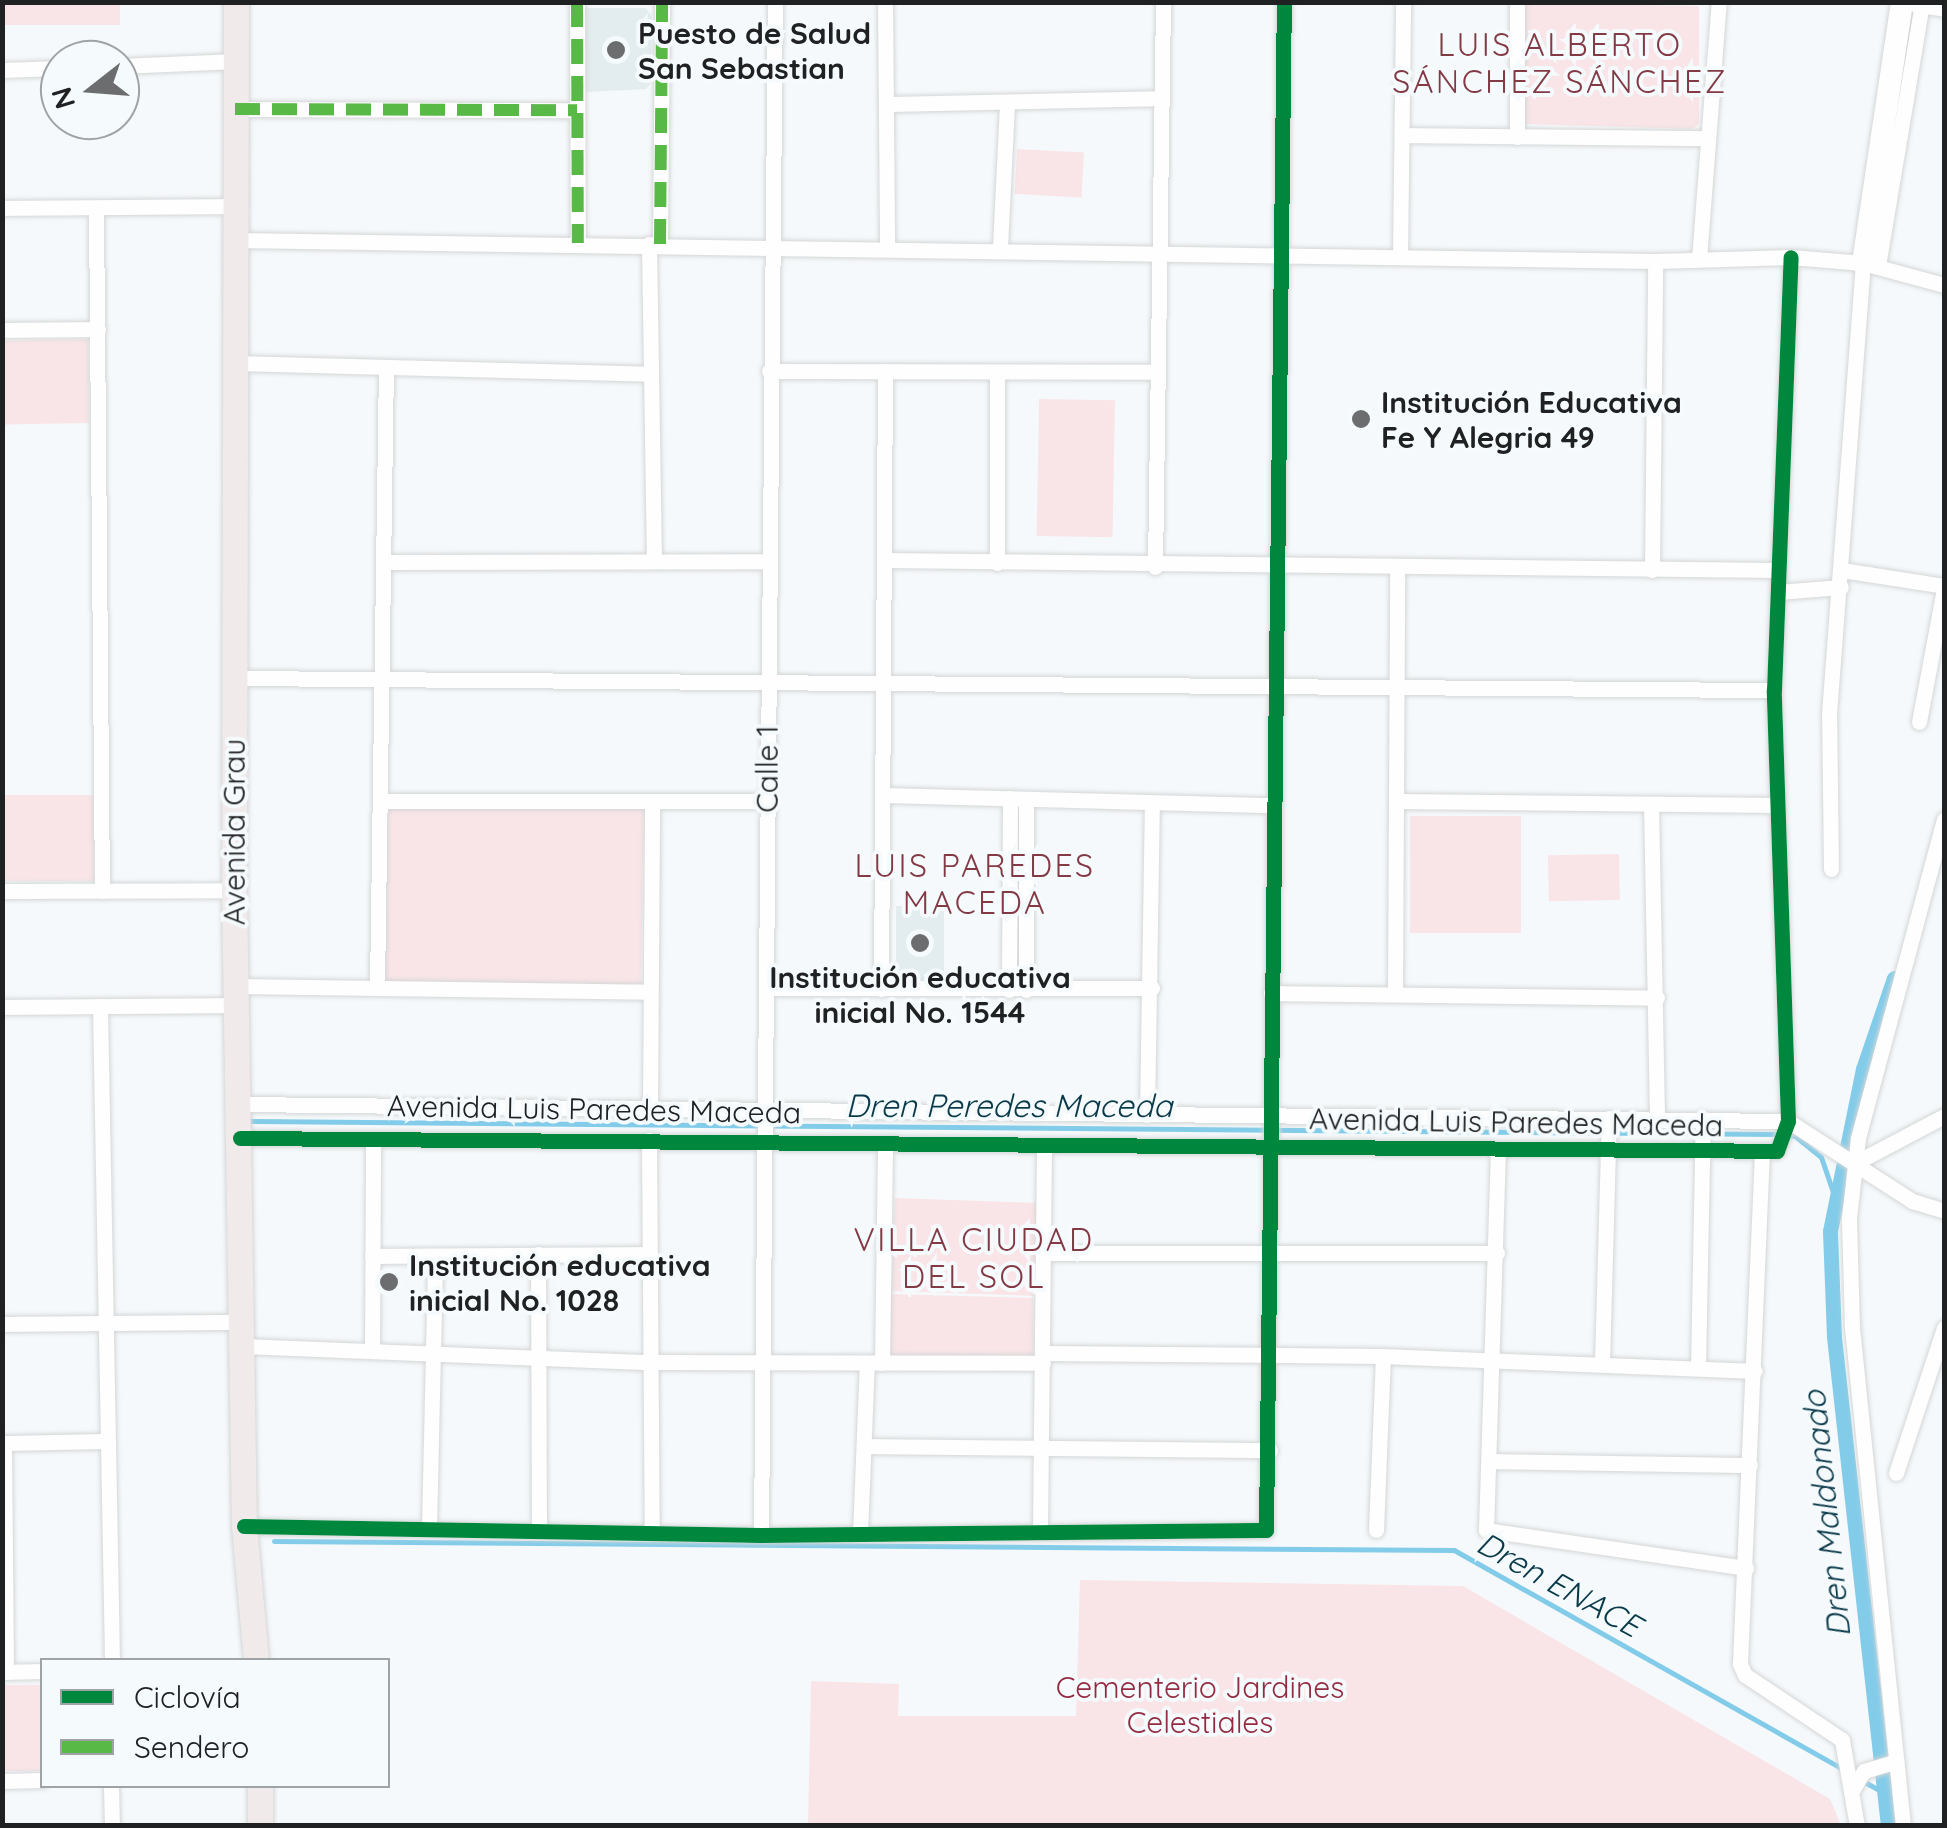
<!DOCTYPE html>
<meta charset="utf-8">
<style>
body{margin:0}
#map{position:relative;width:1947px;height:1828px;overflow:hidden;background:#f6f9fb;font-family:Quicksand,sans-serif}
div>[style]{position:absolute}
.built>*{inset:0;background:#e3ecef;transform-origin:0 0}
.green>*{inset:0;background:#f9e5e7;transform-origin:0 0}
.stream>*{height:5px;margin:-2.5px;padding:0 2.5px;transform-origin:2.5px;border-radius:2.5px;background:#83cce9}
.canal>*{height:15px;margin:-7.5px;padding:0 7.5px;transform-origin:7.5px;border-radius:7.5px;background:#83cce9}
.roads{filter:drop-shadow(0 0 2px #d4d6d7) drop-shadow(0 0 2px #d4d6d7)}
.street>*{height:15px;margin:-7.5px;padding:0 7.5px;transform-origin:7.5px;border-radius:7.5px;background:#fefefe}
.secondary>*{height:22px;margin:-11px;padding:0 11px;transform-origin:11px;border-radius:11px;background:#fefefe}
.primary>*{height:25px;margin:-12.5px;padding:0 12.5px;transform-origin:12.5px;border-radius:12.5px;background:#f1eaeb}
.quiet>*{height:12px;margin-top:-6px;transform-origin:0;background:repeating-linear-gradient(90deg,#58b947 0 25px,transparent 0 37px)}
.cycleway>*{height:15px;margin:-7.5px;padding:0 7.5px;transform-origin:7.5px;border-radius:7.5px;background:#00873e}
.dots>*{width:28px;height:28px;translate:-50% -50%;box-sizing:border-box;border:5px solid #f5fafc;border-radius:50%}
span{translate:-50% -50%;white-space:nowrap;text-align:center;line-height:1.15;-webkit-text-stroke:8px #f5fafc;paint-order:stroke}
.poi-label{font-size:30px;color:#202122;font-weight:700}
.left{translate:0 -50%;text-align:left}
.street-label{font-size:30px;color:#202122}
.park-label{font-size:30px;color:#952b41}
.neighbourhood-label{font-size:32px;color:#833a45;letter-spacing:2.5px}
.water-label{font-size:32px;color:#0a394a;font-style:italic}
.frame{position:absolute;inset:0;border:5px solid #202122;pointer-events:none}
.legend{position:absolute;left:40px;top:1658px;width:350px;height:130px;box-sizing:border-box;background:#f5fafc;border:2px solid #a0a3a5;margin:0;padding:12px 18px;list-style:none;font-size:30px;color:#202122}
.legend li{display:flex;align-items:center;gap:20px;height:50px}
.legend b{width:50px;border:2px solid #a0a3a5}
.north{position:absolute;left:40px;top:40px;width:100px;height:100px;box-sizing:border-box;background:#f5fafc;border:2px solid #a0a3a5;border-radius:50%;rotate:253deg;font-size:28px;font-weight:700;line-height:40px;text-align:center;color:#202122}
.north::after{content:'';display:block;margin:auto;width:35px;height:45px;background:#6b6d6e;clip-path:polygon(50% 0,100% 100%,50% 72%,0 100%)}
</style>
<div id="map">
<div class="built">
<div style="clip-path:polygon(580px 8px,646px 8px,652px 17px,651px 83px,646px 89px,587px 92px,579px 86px)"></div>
<div style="left:896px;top:906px;width:48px;height:73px"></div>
</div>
<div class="green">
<div style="left:3px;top:2px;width:117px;height:23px"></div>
<div style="clip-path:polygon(1525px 3px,1699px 6px,1699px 124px,1693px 129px,1524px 124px)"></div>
<div style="left:1017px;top:149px;width:67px;height:45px;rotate:3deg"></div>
<div style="left:88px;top:339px;width:84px;height:85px;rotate:89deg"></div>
<div style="left:1039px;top:399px;width:76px;height:137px;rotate:1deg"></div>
<div style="left:3px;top:795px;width:91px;height:86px"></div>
<div style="left:388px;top:802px;width:256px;height:184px;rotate:1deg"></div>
<div style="left:1521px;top:816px;width:117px;height:111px;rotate:90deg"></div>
<div style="left:1619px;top:854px;width:46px;height:71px;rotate:89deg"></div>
<div style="left:895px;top:1198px;width:143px;height:93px;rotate:2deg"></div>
<div style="clip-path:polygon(889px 1294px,1033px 1298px,1034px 1359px,895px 1356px,888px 1350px)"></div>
<div style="clip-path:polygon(1080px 1580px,1463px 1586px,1830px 1799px,1841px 1825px,808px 1825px,811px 1681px,899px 1684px,898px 1716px,1076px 1716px)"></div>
<div style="left:42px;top:1685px;width:86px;height:39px;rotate:90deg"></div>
</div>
<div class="stream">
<div style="left:247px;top:1121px;width:1530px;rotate:0.49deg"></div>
<div style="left:1777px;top:1134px;width:18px;rotate:6deg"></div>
<div style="left:1795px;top:1136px;width:33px;rotate:39deg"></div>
<div style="left:1821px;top:1157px;width:40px;rotate:71.1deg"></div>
<div style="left:274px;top:1541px;width:1180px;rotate:0.44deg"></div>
<div style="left:1454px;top:1550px;width:446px;rotate:29.4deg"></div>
<div style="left:1861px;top:1780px;width:29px;rotate:29deg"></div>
</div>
<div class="canal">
<div style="left:1888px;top:1826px;width:493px;rotate:-96.3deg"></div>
<div style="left:1834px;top:1336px;width:105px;rotate:-92.2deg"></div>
<div style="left:1830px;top:1231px;width:165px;rotate:-78.5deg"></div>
<div style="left:1863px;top:1069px;width:96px;rotate:-71.2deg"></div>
</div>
<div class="roads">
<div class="street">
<div style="left:577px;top:2px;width:241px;rotate:89.8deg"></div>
<div style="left:885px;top:2px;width:244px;rotate:89.5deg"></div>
<div style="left:1517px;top:2px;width:135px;rotate:90deg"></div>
<div style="left:1914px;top:4px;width:30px;rotate:9deg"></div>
<div style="left:120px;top:66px;width:116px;rotate:-2.5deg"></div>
<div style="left:2px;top:70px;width:58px;rotate:-2deg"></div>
<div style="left:886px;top:104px;width:275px;rotate:-1.2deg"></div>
<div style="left:235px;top:109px;width:342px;rotate:0.2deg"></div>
<div style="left:1402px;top:135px;width:303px;rotate:0.6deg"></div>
<div style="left:2px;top:208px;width:233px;rotate:-0.5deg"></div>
<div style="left:96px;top:208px;width:683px;rotate:89.5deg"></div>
<div style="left:235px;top:240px;width:1420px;rotate:0.85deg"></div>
<div style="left:1655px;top:261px;width:136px;rotate:-1.7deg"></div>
<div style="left:1791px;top:257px;width:72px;rotate:4.8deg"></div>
<div style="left:1863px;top:263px;width:84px;rotate:15.2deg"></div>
<div style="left:649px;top:244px;width:314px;rotate:89.1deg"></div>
<div style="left:660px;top:244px;width:242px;rotate:-89.5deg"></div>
<div style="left:1000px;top:247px;width:145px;rotate:-87.2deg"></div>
<div style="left:1400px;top:256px;width:254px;rotate:-89.3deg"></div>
<div style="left:1699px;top:259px;width:258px;rotate:-85.6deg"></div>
<div style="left:1878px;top:266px;width:268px;rotate:-80.5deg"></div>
<div style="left:2px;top:330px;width:96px;rotate:-0.6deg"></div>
<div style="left:235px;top:363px;width:414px;rotate:1.5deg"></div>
<div style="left:769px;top:371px;width:389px;rotate:0.1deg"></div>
<div style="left:997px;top:372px;width:191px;rotate:90deg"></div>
<div style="left:884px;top:560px;width:893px;rotate:0.64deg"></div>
<div style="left:383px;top:562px;width:385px;rotate:-0.1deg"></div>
<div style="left:1155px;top:567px;width:565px;rotate:-89.19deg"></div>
<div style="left:1652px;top:570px;width:309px;rotate:-89.4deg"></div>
<div style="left:1842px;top:570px;width:103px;rotate:8.9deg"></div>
<div style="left:1778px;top:592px;width:63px;rotate:-4.5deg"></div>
<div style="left:234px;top:678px;width:1540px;rotate:0.45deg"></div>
<div style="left:1919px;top:722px;width:135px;rotate:-79.4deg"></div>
<div style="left:884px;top:795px;width:388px;rotate:1.5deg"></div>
<div style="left:1026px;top:799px;width:191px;rotate:90deg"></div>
<div style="left:381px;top:801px;width:385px"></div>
<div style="left:1397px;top:801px;width:379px;rotate:0.6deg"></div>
<div style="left:1651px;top:804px;width:313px;rotate:88.9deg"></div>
<div style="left:1831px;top:869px;width:155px;rotate:-90.7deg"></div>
<div style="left:1829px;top:714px;width:452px;rotate:-85.7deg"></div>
<div style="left:2px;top:891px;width:232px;rotate:-0.2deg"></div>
<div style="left:236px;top:986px;width:414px;rotate:0.8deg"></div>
<div style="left:377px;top:986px;width:618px;rotate:-89.17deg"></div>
<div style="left:766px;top:988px;width:386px"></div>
<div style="left:881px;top:989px;width:618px;rotate:-89.63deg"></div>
<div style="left:1009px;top:990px;width:192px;rotate:-89.7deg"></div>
<div style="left:1271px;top:993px;width:386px;rotate:0.7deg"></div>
<div style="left:1395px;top:993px;width:427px;rotate:-89.7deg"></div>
<div style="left:100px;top:1006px;width:654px;rotate:88.95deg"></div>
<div style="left:2px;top:1007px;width:235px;rotate:-0.5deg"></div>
<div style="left:239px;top:1104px;width:1549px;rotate:0.63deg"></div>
<div style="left:650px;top:1108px;width:307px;rotate:-89.6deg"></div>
<div style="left:1147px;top:1115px;width:312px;rotate:-89.1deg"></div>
<div style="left:1788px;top:1121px;width:148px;rotate:32.8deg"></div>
<div style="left:1912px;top:1201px;width:34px;rotate:17deg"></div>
<div style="left:240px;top:1138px;width:1537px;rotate:0.48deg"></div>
<div style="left:1777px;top:1151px;width:32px;rotate:-70deg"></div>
<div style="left:1788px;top:1121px;width:431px;rotate:-91.9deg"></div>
<div style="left:1774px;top:690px;width:433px;rotate:-87.8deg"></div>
<div style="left:649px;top:1140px;width:393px;rotate:89.6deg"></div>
<div style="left:1498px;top:1149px;width:381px;rotate:91.8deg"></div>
<div style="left:1486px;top:1530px;width:263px;rotate:8.3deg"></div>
<div style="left:1762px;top:1151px;width:513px;rotate:92.46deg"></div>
<div style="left:1740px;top:1664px;width:12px;rotate:66deg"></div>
<div style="left:1745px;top:1675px;width:117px;rotate:33.8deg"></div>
<div style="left:1842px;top:1740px;width:87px;rotate:80.1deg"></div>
<div style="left:1855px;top:1163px;width:101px;rotate:-27.8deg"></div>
<div style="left:1043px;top:1253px;width:454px"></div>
<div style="left:538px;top:1254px;width:276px;rotate:89.8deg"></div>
<div style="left:372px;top:1256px;width:278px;rotate:-0.4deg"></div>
<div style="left:2px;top:1324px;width:240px;rotate:-0.5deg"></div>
<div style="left:243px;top:1346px;width:406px;rotate:2.3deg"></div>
<div style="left:649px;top:1362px;width:394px;rotate:0.1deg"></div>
<div style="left:372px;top:1351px;width:211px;rotate:-89.7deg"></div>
<div style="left:1043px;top:1353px;width:340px;rotate:0.5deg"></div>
<div style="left:1383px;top:1356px;width:372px;rotate:2.3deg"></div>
<div style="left:882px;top:1363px;width:219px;rotate:-89.2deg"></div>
<div style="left:1602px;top:1363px;width:245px;rotate:-88.4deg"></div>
<div style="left:1698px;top:1368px;width:250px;rotate:-88.9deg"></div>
<div style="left:2px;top:1443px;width:105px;rotate:-1.1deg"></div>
<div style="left:4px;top:1443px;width:229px;rotate:89.5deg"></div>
<div style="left:864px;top:1446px;width:406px;rotate:0.6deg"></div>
<div style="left:1491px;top:1461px;width:259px;rotate:0.9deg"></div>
<div style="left:1896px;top:1473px;width:153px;rotate:-71.7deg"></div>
<div style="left:244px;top:1526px;width:517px;rotate:1deg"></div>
<div style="left:761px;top:1535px;width:505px;rotate:-0.57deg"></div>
<div style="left:1266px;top:1530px;width:1528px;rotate:-89.33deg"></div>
<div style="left:429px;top:1528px;width:272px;rotate:-88.7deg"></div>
<div style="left:1040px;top:1529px;width:383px;rotate:-89.4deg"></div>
<div style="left:1376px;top:1530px;width:174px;rotate:-87.7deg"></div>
<div style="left:860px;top:1534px;width:171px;rotate:-87.7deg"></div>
<div style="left:761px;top:1535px;width:1533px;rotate:-89.48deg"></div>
<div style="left:2px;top:1672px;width:40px;rotate:-1.4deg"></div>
<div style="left:2px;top:1781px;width:40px;rotate:-1.4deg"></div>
<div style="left:111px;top:1786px;width:40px;rotate:88.6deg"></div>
<div style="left:1853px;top:1789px;width:21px;rotate:-59deg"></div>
<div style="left:1864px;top:1771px;width:34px;rotate:-17deg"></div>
<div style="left:1903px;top:1826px;width:502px;rotate:-95.84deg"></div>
<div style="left:1852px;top:1327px;width:109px;rotate:-91.6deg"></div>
<div style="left:1849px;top:1218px;width:81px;rotate:-83.6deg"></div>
<div style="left:1858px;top:1138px;width:330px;rotate:-74.9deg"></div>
</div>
<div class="secondary">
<div style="left:1863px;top:263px;width:264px;rotate:-81.5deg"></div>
</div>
<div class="primary">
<div style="left:236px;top:2px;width:888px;rotate:90.13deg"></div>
<div style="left:234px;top:890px;width:636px;rotate:89.1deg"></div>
<div style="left:244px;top:1526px;width:135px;rotate:84.9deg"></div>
<div style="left:260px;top:1826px;width:40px;rotate:-90deg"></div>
</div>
</div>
<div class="quiet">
<div style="left:577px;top:2px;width:241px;rotate:89.8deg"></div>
<div style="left:235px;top:109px;width:342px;rotate:0.2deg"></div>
<div style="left:660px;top:244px;width:242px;rotate:-89.5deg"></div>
</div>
<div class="cycleway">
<div style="left:240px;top:1138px;width:1537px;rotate:0.48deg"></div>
<div style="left:1777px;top:1151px;width:32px;rotate:-70deg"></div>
<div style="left:1788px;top:1121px;width:431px;rotate:-91.9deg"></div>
<div style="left:1774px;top:690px;width:433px;rotate:-87.8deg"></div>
<div style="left:244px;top:1526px;width:517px;rotate:1deg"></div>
<div style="left:761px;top:1535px;width:505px;rotate:-0.57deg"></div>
<div style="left:1266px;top:1530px;width:1528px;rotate:-89.33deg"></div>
</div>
<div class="dots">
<div style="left:616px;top:50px;background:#6b6d6e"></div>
<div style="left:1361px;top:419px;background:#6b6d6e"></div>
<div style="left:920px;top:943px;background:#6b6d6e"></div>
<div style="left:389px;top:1282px;background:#6b6d6e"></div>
</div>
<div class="poi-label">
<span class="left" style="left:638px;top:50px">Puesto de Salud<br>San Sebastian</span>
<span class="left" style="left:1381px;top:419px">Institución Educativa<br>Fe Y Alegria 49</span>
<span style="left:920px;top:994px">Institución educativa<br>inicial No. 1544</span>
<span class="left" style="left:409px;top:1282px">Institución educativa<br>inicial No. 1028</span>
</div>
<div class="street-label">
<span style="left:767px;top:769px;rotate:-90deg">Calle 1</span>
<span style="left:234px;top:832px;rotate:-90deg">Avenida Grau</span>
<span style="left:594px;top:1109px;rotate:1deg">Avenida Luis Paredes Maceda</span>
<span style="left:1516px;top:1122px;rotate:1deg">Avenida Luis Paredes Maceda</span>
</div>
<div class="park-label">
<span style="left:1200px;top:1704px">Cementerio Jardines<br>Celestiales</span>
</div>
<div class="neighbourhood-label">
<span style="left:1560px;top:63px">LUIS ALBERTO<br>SÁNCHEZ SÁNCHEZ</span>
<span style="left:975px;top:884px">LUIS PAREDES<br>MACEDA</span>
<span style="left:974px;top:1258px">VILLA CIUDAD<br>DEL SOL</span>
</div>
<div class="water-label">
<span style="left:1009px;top:1105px">Dren Peredes Maceda</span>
<span style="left:1826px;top:1514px;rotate:-96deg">Dren Maldonado</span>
<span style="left:1559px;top:1584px;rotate:29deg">Dren ENACE</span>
</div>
<div class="frame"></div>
<ul class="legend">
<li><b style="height:12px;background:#00873e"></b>Ciclovía</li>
<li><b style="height:12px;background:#58b947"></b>Sendero</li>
</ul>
<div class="north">N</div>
</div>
